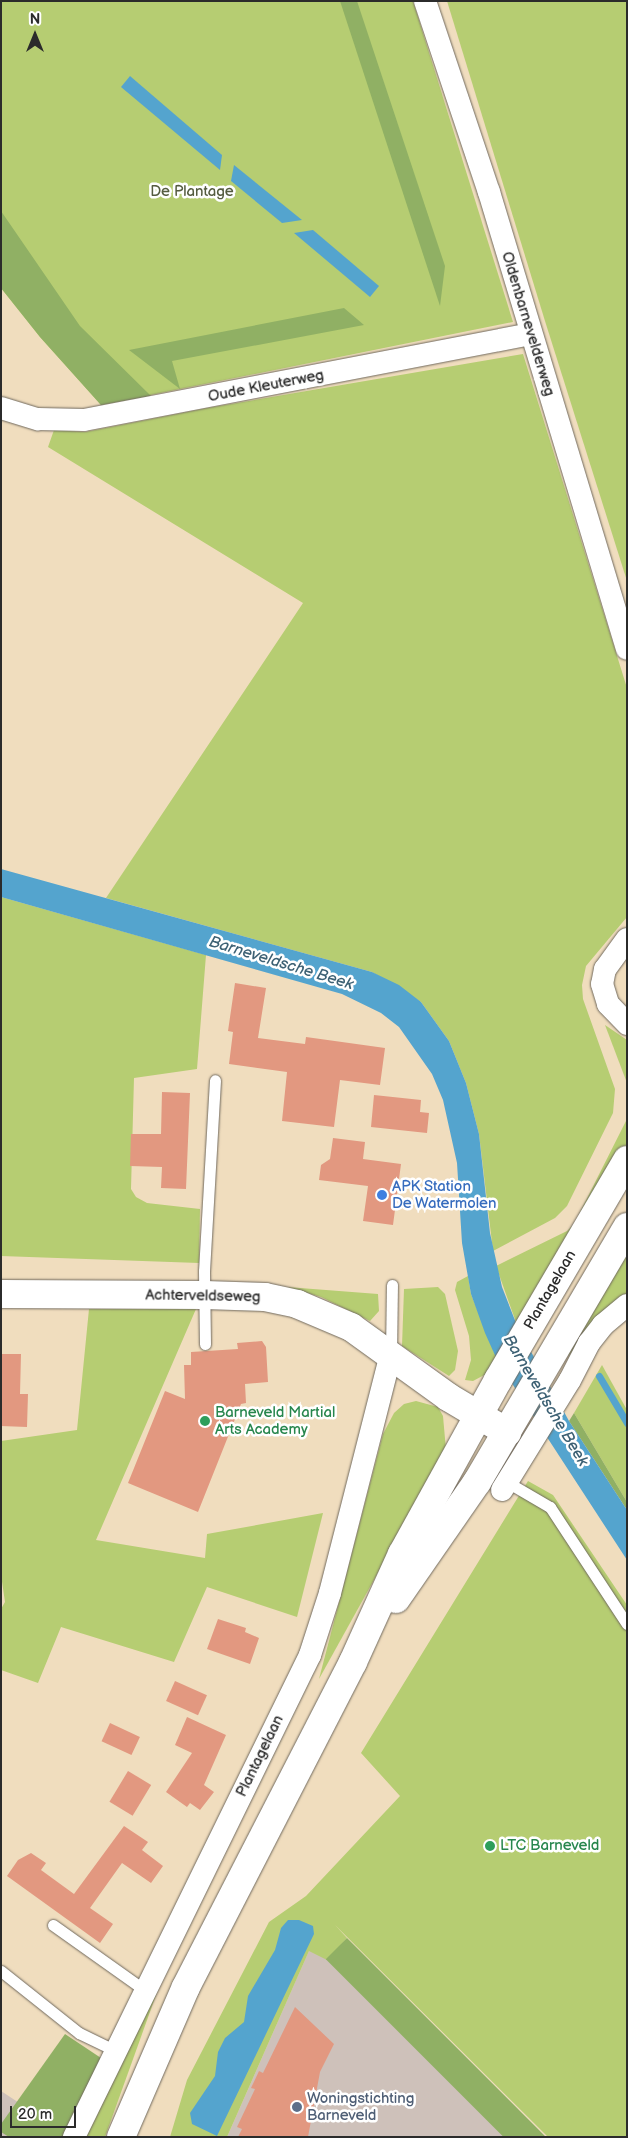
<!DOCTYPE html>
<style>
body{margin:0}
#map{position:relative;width:628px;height:2138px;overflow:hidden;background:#f0ddbe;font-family:"Balsamiq Sans",sans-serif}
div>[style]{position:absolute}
.industrial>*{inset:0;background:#cec1ba}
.green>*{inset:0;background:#b6cd72}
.forest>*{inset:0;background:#90b064;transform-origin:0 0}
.water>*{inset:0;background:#54a4ce}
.stream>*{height:7px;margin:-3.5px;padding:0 3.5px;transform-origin:3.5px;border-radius:3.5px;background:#54a4ce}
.building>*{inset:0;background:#e29880;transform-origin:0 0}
.roads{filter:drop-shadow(0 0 1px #70695e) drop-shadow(0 0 1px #70695e)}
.service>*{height:11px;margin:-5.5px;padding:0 5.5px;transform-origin:5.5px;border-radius:5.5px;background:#fff}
.minor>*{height:22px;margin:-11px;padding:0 11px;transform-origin:11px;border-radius:11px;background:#fff}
.tertiary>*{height:28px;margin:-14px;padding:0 14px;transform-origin:14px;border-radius:14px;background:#fff}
.secondary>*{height:28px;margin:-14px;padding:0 14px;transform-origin:14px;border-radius:14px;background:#fff}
.dots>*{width:14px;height:14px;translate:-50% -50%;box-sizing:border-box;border:2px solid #fff;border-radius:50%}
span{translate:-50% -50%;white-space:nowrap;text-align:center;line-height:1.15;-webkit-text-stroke:5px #fff;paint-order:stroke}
.park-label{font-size:15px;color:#555c40}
.street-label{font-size:15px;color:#2b2b2b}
.shop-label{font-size:15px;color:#366cbe}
.left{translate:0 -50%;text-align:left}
.leisure-label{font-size:15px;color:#27864d}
.service-label{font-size:15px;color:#4e5e75}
.water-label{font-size:16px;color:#3d6174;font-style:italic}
.frame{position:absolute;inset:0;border:2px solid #2b2b2b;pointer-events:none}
.north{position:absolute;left:10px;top:10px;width:50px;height:50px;-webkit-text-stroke:4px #fff;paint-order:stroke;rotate:0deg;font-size:14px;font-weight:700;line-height:20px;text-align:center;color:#2b2b2b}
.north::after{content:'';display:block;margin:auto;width:18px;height:22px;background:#2b2b2b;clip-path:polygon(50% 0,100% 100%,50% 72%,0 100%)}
.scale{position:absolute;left:10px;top:2106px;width:66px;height:22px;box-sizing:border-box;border:2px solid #2b2b2b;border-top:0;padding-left:6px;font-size:15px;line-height:18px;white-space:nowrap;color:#2b2b2b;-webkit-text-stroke:4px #fff;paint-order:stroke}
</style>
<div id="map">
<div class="industrial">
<div style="clip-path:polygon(312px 1944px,511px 2137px,227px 2137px)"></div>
<div style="clip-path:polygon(1px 2091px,65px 2133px,63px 2137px,1px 2137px)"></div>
</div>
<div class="green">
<div style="clip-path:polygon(1px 1px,413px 1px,513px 322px,101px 405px,40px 337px,1px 288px)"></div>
<div style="clip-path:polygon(447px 1px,627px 1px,627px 581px,545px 321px)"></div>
<div style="clip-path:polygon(523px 354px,627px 688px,627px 917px,586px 966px,582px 985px,583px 999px,615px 1089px,613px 1113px,567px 1206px,555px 1218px,493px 1251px,479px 1134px,466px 1083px,449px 1041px,421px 1002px,372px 972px,106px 898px,303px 603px,48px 447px,54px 430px,85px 432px,207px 408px)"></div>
<div style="clip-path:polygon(1px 897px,206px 955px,197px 1069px,134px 1078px,131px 1189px,136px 1197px,147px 1203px,200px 1209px,199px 1263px,1px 1256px)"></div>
<div style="clip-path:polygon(605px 1025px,627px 1040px,627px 1083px)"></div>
<div style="clip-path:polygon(627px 1119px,627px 1149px,518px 1328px,496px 1266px,567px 1231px,574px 1224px)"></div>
<div style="clip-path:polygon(627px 1240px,627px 1295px,570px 1354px,551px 1369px)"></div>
<div style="clip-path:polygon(468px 1276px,471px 1294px,498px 1362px,488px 1373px,473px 1381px,465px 1380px,471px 1360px,469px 1336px,455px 1290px,457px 1282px)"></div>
<div style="clip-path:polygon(287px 1287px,378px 1294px,379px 1311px,370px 1321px,321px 1297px)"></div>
<div style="clip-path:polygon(438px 1287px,445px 1294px,458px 1351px,455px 1370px,449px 1376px,402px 1346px,404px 1289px)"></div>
<div style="clip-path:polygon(89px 1309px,196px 1309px,96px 1540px,205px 1558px,207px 1534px,323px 1513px,297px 1617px,207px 1587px,174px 1662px,61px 1627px,38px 1683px,1px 1670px,1px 1609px,5px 1602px,1px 1575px,1px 1441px,77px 1430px)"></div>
<div style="clip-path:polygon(602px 1365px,627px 1410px,627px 1502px,574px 1413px)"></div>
<div style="clip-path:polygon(416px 1401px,438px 1407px,443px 1416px,446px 1450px,319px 1679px,383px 1434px,394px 1413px,404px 1404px)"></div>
<div style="clip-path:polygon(528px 1481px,553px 1495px,627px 1605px,627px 2137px,548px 2137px,335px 1925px,347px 1938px,327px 1960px,309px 1951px,227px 2137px,170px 2137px,187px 2080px,269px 1922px,306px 1896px,400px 1796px,361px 1753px)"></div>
<div style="clip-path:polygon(160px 1984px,105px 2137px,86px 2137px)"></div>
</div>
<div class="forest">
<div style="clip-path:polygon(340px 1px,357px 1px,445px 266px,440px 306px)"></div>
<div style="clip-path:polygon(1px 211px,80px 326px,151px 396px,101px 405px,40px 337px,1px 288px)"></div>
<div style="clip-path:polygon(344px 308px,364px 325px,172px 361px,180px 389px,129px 350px)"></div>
<div style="clip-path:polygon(574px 1413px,627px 1502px,627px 1510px,569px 1421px)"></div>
<div style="left:347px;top:1938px;width:282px;height:30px;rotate:45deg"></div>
<div style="clip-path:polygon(65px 2034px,101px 2058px,64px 2137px,9px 2137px,1px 2132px,1px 2124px)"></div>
</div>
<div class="water">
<div style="clip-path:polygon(130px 76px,222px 155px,220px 170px,121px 87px)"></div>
<div style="clip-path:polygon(234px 165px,302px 220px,282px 223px,231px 181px)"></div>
<div style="clip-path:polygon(313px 230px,379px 286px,370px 297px,294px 233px)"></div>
<div style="clip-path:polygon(1px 869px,372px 972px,399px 985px,421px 1002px,449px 1041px,466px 1083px,479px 1134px,490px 1233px,502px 1287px,518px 1328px,569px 1421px,627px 1510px,627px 1560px,498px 1362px,485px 1333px,471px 1294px,462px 1243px,457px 1163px,443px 1100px,432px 1074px,399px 1027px,381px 1013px,342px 994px,1px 897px)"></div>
<div style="clip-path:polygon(288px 1920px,299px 1920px,313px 1926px,314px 1934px,217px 2136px,192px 2124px,190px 2113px,215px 2076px,218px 2052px,225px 2038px,244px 2022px,248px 1996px,275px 1950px,281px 1928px)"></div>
</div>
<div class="stream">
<div style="left:599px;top:1376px;width:55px;rotate:59.2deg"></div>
</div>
<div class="building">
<div style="clip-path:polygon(235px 983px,266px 988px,258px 1038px,305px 1044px,306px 1037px,385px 1048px,380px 1085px,340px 1080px,334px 1127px,282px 1121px,287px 1072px,229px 1064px,233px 1032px,228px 1031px)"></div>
<div style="clip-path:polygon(162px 1092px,190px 1093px,186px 1189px,161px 1188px,162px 1167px,130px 1166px,131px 1134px,161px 1134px)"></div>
<div style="clip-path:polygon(374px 1095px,421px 1100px,420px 1112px,429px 1113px,427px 1133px,371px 1127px)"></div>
<div style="clip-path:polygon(333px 1138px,365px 1142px,363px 1159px,401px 1164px,393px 1225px,363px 1221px,368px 1186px,319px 1180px,321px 1165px,330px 1159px)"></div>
<div style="clip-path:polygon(262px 1341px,266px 1347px,268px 1382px,245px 1384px,246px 1403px,241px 1404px,198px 1512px,128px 1483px,165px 1391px,185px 1399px,184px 1365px,191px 1365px,191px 1352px,238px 1349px,237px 1343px)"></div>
<div style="clip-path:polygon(1px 1354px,21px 1354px,20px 1394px,28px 1394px,27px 1427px,1px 1426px)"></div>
<div style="clip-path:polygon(218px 1619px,246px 1628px,245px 1632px,259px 1638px,250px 1664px,207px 1649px)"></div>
<div style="left:175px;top:1681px;width:35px;height:22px;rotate:24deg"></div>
<div style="clip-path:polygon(187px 1717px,226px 1735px,204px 1785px,214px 1792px,200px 1810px,190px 1803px,187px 1807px,166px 1792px,192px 1753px,175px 1745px)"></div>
<div style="left:110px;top:1723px;width:33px;height:20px;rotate:25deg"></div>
<div style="left:128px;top:1771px;width:27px;height:36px;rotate:31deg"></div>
<div style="clip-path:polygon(124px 1826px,148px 1842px,142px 1850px,163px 1866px,151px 1883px,122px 1863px,90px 1908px,113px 1924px,100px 1943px,7px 1876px,18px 1860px,31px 1853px,46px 1863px,41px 1870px,74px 1894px)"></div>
<div style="clip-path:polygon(295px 2007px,334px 2044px,320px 2072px,308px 2137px,238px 2137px,242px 2129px,237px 2127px,255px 2089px,251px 2088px,259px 2071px,263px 2073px)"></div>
</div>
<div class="roads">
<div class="service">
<div style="left:205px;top:1344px;width:73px;rotate:-90.8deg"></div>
<div style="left:204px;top:1271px;width:191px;rotate:-86.7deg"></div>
<div style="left:391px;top:1354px;width:69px;rotate:-89.2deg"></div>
<div style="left:507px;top:1482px;width:50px;rotate:30.2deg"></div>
<div style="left:550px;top:1507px;width:140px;rotate:56.7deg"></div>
<div style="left:53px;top:1925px;width:114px;rotate:35.4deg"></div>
<div style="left:1px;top:1971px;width:100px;rotate:38.5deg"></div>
<div style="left:79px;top:2033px;width:41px;rotate:25.9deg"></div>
</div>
<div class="minor">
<div style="left:425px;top:1px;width:201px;rotate:71.5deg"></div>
<div style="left:489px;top:192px;width:477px;rotate:73.2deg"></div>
<div style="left:1px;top:408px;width:39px;rotate:17deg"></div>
<div style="left:38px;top:419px;width:46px;rotate:1.2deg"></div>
<div style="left:84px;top:420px;width:455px;rotate:-10.9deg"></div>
<div style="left:627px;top:939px;width:37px;rotate:126deg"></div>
<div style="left:605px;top:969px;width:15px;rotate:101deg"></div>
<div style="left:602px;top:984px;width:21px;rotate:73deg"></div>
<div style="left:608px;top:1004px;width:28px;rotate:46deg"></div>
<div style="left:502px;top:1490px;width:129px;rotate:-58.3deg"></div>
<div style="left:570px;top:1380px;width:42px;rotate:-62.8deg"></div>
<div style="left:589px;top:1343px;width:23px;rotate:-52deg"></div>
<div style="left:603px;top:1325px;width:31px;rotate:-40deg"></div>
<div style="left:74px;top:2137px;width:537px;rotate:-63.91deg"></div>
<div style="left:310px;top:1655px;width:65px;rotate:-72.1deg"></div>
<div style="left:330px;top:1593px;width:247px;rotate:-75.7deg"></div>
</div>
<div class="tertiary">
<div style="left:1px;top:1294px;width:204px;rotate:0.3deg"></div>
<div style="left:205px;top:1295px;width:60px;rotate:1.9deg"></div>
<div style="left:265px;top:1297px;width:33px;rotate:12deg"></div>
<div style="left:297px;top:1304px;width:59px;rotate:23.1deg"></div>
<div style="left:351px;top:1327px;width:120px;rotate:35.8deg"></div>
<div style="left:448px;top:1397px;width:69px;rotate:30.7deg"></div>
</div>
<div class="secondary">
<div style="left:396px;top:1599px;width:142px;rotate:-55.3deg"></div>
<div style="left:477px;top:1482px;width:296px;rotate:-59.5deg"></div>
<div style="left:121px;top:2137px;width:163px;rotate:-66.6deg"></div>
<div style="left:186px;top:1987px;width:365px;rotate:-62.8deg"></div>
<div style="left:353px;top:1662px;width:119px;rotate:-65.6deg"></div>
<div style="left:402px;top:1554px;width:199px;rotate:-61.1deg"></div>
<div style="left:498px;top:1380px;width:255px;rotate:-59.6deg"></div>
</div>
</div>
<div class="dots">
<div style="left:382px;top:1195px;background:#3f7fe0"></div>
<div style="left:205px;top:1421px;background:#2e9e5b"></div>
<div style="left:490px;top:1846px;background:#2e9e5b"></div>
<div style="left:297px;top:2107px;background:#5c6f8a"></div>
</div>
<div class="park-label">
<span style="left:192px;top:192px">De Plantage</span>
</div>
<div class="street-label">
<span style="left:528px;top:324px;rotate:73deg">Oldenbarnevelderweg</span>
<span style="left:266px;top:386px;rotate:-11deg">Oude Kleuterweg</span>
<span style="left:550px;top:1290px;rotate:-60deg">Plantagelaan</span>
<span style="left:203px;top:1296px;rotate:1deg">Achterveldseweg</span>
<span style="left:260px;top:1756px;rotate:-64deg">Plantagelaan</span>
</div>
<div class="shop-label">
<span class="left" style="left:392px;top:1195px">APK Station<br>De Watermolen</span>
</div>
<div class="leisure-label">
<span class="left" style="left:215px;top:1421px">Barneveld Martial<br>Arts Academy</span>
<span class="left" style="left:500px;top:1846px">LTC Barneveld</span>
</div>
<div class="service-label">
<span class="left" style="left:307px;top:2107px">Woningstichting<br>Barneveld</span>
</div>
<div class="water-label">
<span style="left:281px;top:964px;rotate:17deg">Barneveldsche Beek</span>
<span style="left:545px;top:1401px;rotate:59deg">Barneveldsche Beek</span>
</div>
<div class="frame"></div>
<div class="north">N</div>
<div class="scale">20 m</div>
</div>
